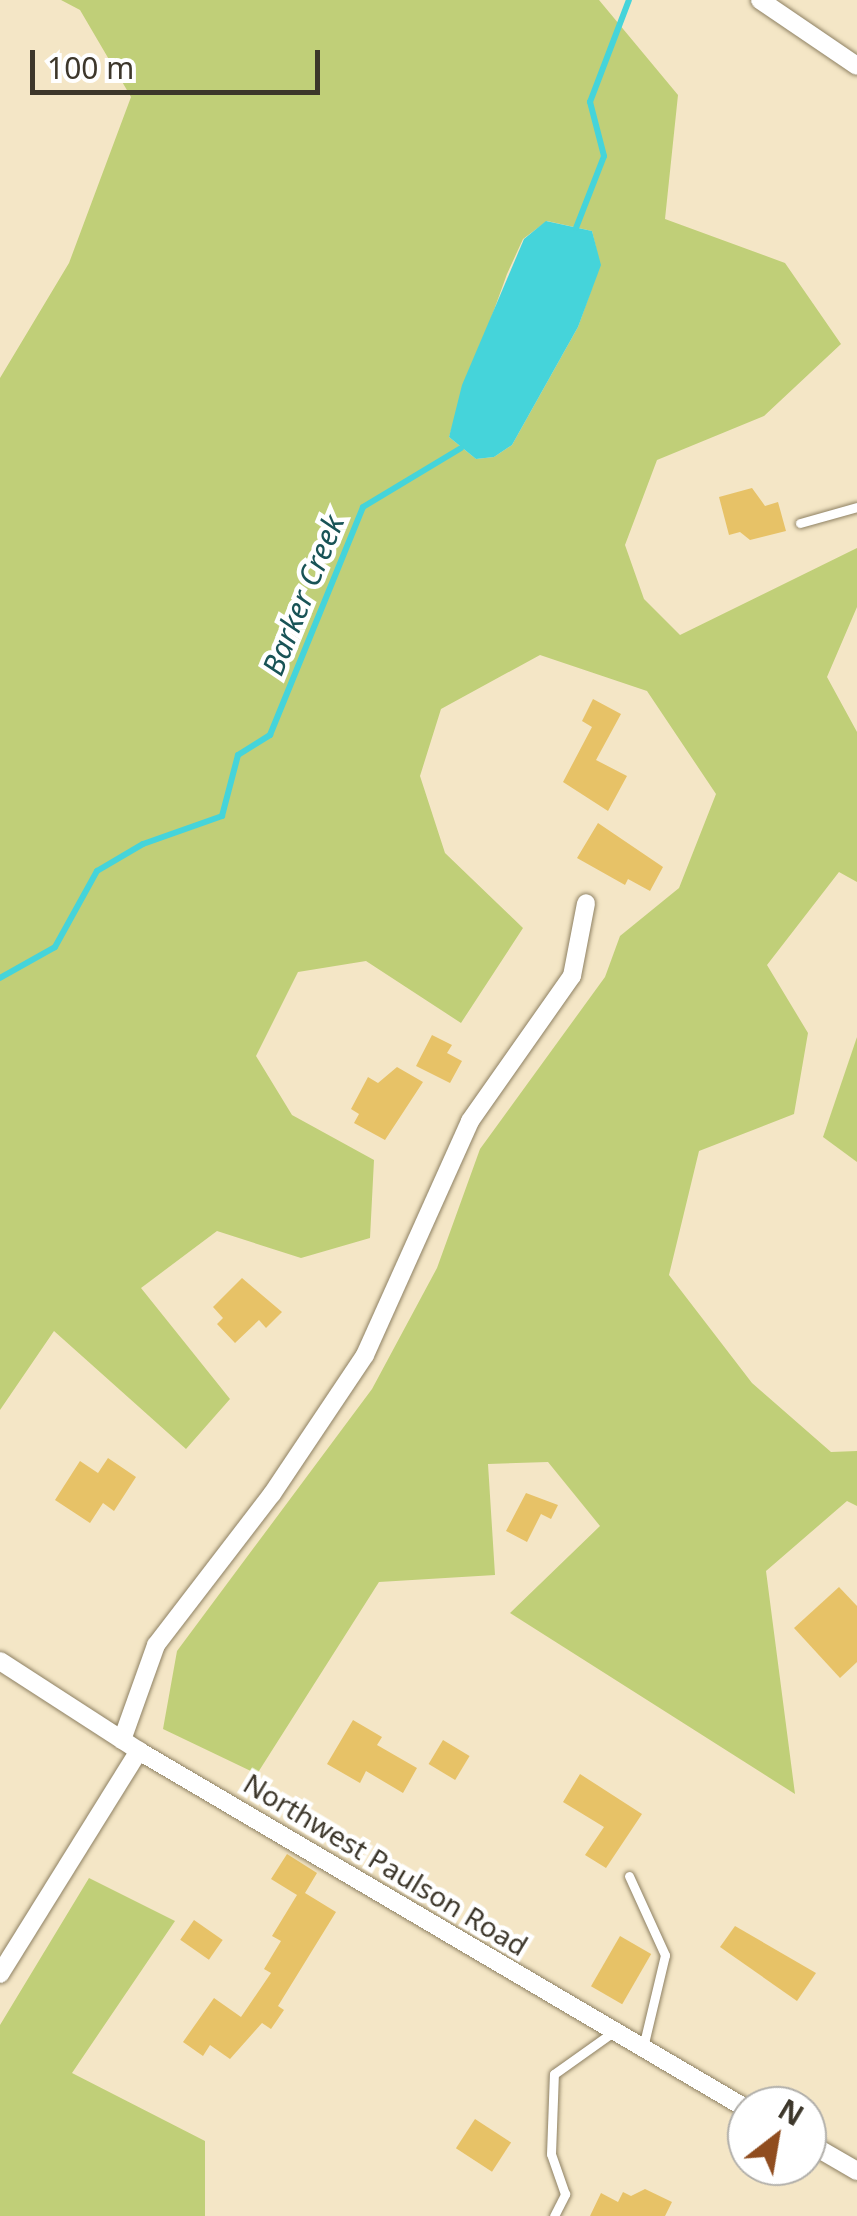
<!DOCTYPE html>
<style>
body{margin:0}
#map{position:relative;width:857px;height:2216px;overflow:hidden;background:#f4e6c6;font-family:"Noto Sans",sans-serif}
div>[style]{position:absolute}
.green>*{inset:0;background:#c0cf78}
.water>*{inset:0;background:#45d4da}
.stream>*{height:6px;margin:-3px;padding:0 3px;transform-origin:3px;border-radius:3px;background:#45d4da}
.building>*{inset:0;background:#e7c267;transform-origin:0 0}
.roads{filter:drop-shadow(0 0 2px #8e8163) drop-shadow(0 0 2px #8e8163)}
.service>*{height:9px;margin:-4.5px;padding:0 4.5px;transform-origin:4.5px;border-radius:4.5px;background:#fff}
.minor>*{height:18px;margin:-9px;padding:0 9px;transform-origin:9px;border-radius:9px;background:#fff}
span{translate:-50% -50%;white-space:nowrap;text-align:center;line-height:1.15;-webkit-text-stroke:9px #fff;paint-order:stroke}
.street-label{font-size:28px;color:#3d372b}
.water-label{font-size:30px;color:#185356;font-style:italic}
.north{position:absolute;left:727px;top:2086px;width:100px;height:100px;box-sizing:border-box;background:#fff;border:2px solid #b1afaa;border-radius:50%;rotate:31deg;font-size:28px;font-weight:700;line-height:40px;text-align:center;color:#3d372b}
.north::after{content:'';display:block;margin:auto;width:35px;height:45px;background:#904d1f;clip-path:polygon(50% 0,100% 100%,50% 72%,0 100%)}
.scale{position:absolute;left:30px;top:50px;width:290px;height:45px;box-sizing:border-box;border:5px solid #3d372b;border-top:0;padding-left:12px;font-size:30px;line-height:35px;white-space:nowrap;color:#3d372b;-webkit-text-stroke:8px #fff;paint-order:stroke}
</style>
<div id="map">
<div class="green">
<div style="clip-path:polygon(evenodd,61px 0,599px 0,678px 95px,665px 219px,785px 263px,841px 344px,764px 416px,657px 460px,625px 545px,644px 599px,680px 635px,857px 548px,857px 607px,827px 677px,857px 732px,857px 882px,839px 872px,767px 965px,808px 1033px,794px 1114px,699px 1151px,669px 1275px,752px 1383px,831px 1452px,857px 1451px,857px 1506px,847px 1501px,766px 1571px,795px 1794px,510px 1613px,600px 1526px,548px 1462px,488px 1464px,495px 1575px,379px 1582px,257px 1774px,163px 1729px,177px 1651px,372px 1389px,437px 1268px,480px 1149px,605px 977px,620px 936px,679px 888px,716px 794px,647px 691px,540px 655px,441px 709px,420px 776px,445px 853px,523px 928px,461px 1023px,366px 961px,298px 972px,256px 1056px,292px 1115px,374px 1160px,370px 1238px,301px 1258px,217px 1231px,141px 1288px,230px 1399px,186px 1449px,54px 1331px,0 1410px,0 378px,69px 263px,131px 97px,80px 10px,61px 0,547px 221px,592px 231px,600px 265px,578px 327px,512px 445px,494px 457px,476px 459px,449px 437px,454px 421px,507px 274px,523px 239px,547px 221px)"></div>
<div style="clip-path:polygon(857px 1037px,857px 1162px,823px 1137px)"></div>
<div style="clip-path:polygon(89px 1878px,175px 1921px,72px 2073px,205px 2141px,205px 2216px,0 2216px,0 2025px)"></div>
</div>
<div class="water">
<div style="clip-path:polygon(546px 221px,592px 231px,601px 265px,578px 327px,512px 445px,494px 457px,476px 459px,449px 437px,462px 385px,524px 239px)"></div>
</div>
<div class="stream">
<div style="left:576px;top:228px;width:77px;rotate:-68.7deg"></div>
<div style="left:604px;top:156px;width:56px;rotate:-104.5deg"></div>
<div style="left:590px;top:102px;width:109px;rotate:-69.1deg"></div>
<div style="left:0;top:978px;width:63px;rotate:-29.4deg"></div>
<div style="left:55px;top:947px;width:87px;rotate:-61.1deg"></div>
<div style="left:97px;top:871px;width:53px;rotate:-30.4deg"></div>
<div style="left:143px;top:844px;width:84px;rotate:-19.5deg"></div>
<div style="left:222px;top:816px;width:63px;rotate:-75.3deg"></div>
<div style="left:238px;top:755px;width:38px;rotate:-32deg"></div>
<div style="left:270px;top:735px;width:246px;rotate:-67.8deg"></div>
<div style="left:363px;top:507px;width:114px;rotate:-31deg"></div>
</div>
<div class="building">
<div style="clip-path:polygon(752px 488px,765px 506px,778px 502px,786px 531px,750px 540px,740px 532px,729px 535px,719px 497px)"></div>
<div style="clip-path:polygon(593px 699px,621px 714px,596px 760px,627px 776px,608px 811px,563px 782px,592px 727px,582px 721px)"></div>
<div style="clip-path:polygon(598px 823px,663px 867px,650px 891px,628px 879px,625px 885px,577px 858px)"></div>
<div style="clip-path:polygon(432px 1035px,452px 1045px,447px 1053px,462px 1061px,450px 1083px,416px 1066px)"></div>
<div style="clip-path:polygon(397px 1067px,423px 1082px,385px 1140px,354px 1123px,359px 1114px,351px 1109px,368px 1077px,378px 1083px)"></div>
<div style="clip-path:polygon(242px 1278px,282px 1312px,266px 1328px,259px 1320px,235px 1343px,217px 1324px,223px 1318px,213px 1307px)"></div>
<div style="clip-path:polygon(108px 1458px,136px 1477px,114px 1511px,103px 1503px,90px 1523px,55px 1500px,80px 1461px,98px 1473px)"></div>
<div style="clip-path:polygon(526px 1493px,558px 1505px,551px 1519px,541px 1514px,527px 1542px,506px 1531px)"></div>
<div style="clip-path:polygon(839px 1587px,857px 1606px,857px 1662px,840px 1678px,794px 1628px)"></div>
<div style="clip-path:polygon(353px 1720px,382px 1737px,377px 1745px,417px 1768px,403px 1793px,366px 1771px,360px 1783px,327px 1764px)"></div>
<div style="left:443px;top:1740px;width:31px;height:28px;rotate:31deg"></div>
<div style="clip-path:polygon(580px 1774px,642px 1814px,606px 1868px,585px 1855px,604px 1827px,563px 1802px)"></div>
<div style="clip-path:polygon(287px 1854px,317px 1873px,305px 1893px,336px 1912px,278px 2006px,284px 2010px,271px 2029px,262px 2023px,230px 2059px,210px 2045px,203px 2056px,183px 2042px,214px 1998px,241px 2017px,271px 1973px,264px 1969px,281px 1941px,272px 1936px,297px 1895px,271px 1879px)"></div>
<div style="left:194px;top:1920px;width:35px;height:24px;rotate:35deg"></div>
<div style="clip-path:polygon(735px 1926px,816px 1973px,797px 2001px,720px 1947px)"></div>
<div style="left:620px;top:1936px;width:36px;height:58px;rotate:30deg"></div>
<div style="left:475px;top:2119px;width:43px;height:35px;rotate:33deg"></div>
<div style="clip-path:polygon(645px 2189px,672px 2202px,665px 2216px,590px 2216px,601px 2193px,618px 2202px,623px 2192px,631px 2196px)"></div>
</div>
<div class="roads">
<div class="service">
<div style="left:800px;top:523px;width:59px;rotate:-15.7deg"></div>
<div style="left:629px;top:1876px;width:87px;rotate:65.5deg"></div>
<div style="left:665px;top:1955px;width:95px;rotate:103.4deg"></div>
<div style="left:554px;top:2216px;width:25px;rotate:-63deg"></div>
<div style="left:565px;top:2194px;width:42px;rotate:-109.3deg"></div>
<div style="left:551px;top:2154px;width:80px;rotate:-87.9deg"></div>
<div style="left:554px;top:2074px;width:72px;rotate:-35.4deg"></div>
</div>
<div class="minor">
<div style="left:760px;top:0;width:117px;rotate:34.2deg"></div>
<div style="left:0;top:1661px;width:166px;rotate:32.9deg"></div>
<div style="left:139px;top:1751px;width:706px;rotate:30.49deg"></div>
<div style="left:122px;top:1740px;width:101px;rotate:-70.3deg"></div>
<div style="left:156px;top:1645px;width:190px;rotate:-52.5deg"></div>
<div style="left:272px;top:1494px;width:167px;rotate:-56.2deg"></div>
<div style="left:365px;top:1355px;width:256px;rotate:-65.8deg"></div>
<div style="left:470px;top:1121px;width:177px;rotate:-54.9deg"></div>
<div style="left:572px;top:976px;width:74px;rotate:-79.1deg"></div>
<div style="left:0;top:1974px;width:263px;rotate:-58.1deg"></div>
<div style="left:807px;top:2142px;width:58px;rotate:30.1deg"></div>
</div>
</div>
<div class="street-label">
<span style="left:386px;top:1864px;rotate:31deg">Northwest Paulson Road</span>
</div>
<div class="water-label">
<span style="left:303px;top:595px;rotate:-68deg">Barker Creek</span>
</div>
<div class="north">N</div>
<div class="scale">100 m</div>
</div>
